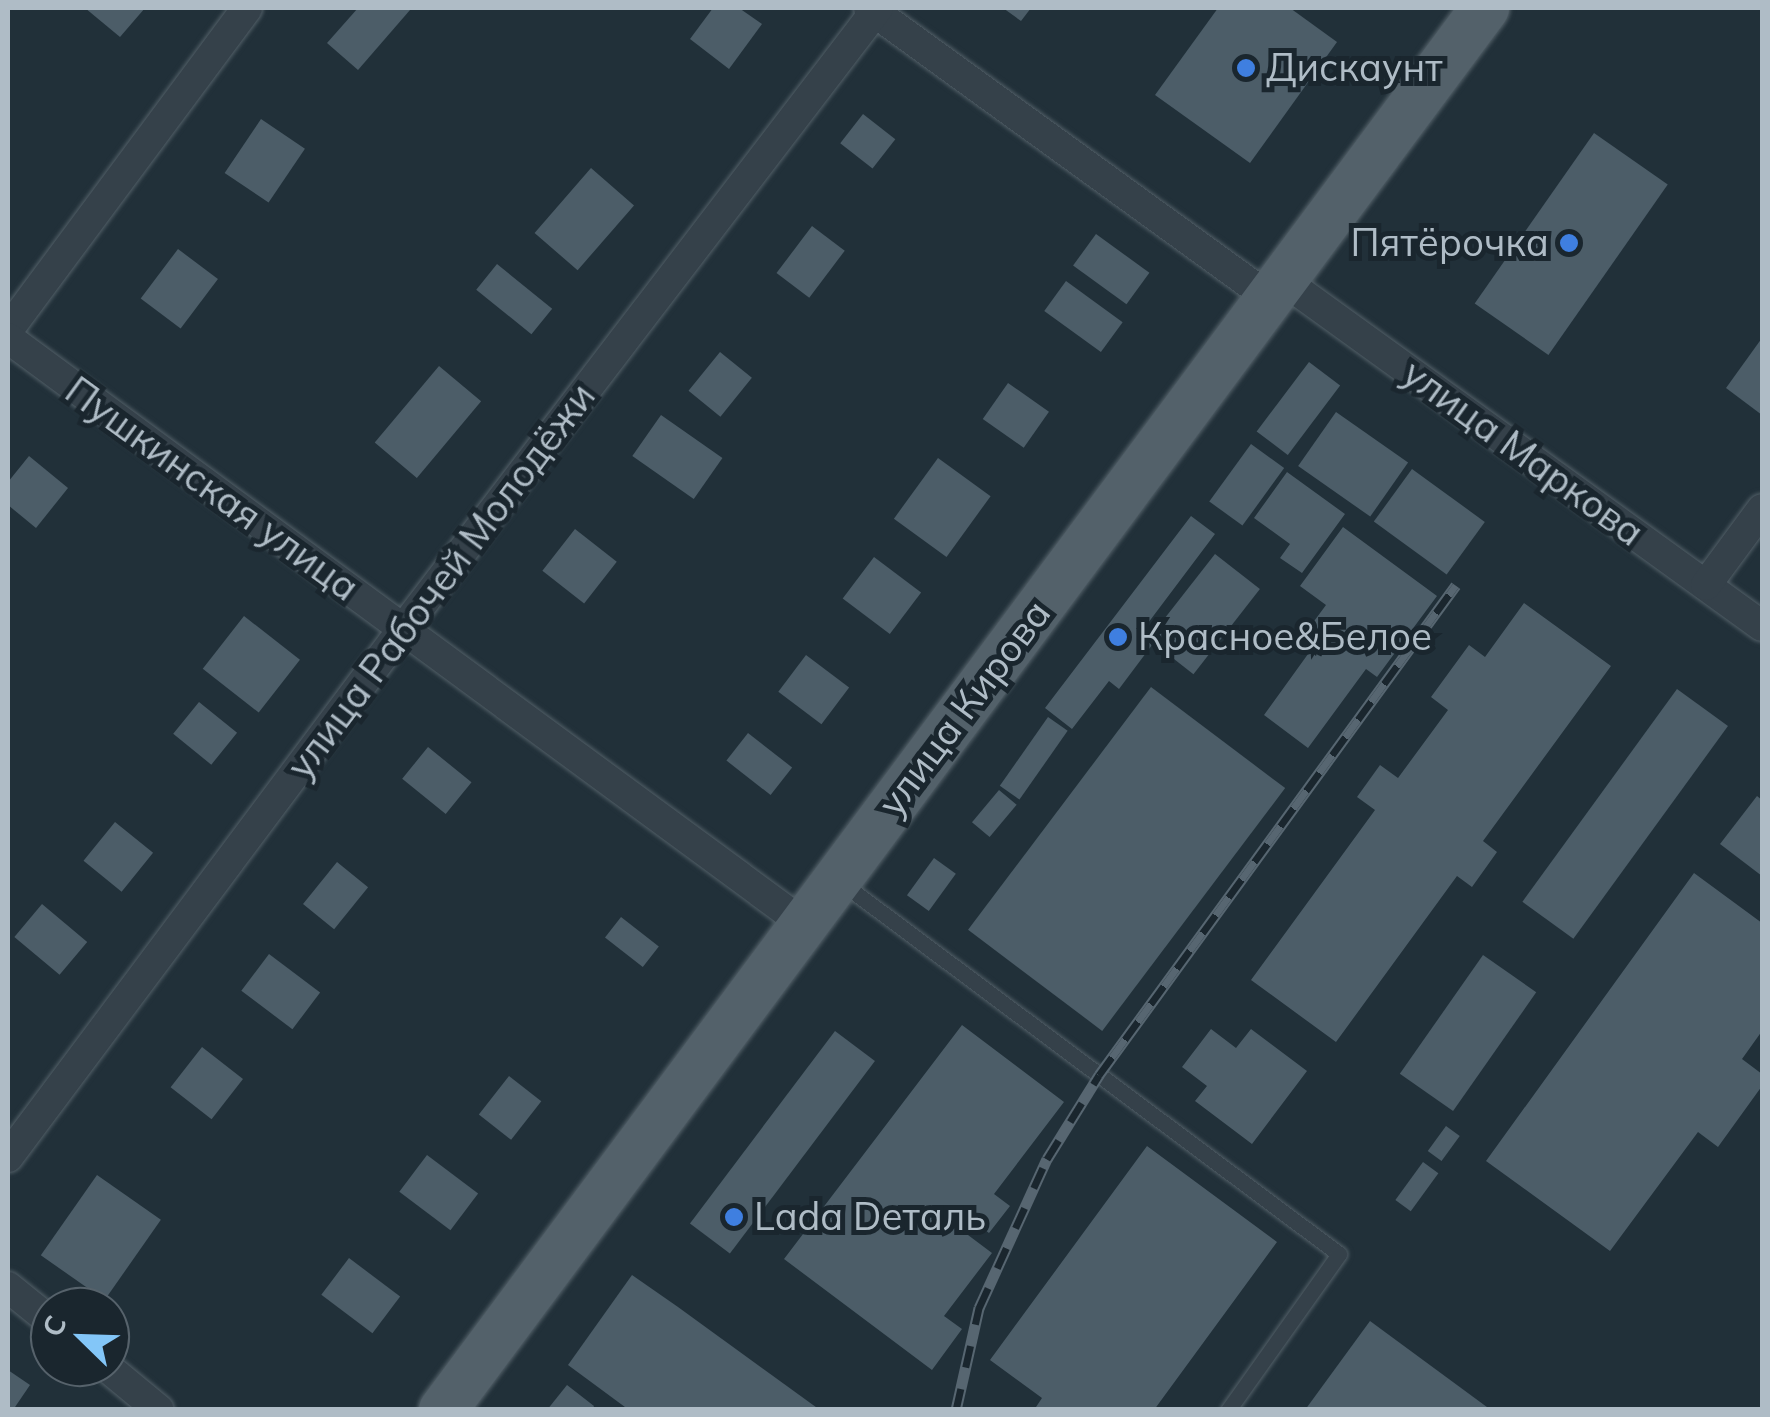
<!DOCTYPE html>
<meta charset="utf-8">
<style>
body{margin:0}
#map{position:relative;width:1770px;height:1417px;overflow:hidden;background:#213039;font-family:Mulish,sans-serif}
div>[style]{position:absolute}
.building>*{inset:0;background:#4c5d68;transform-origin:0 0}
.roads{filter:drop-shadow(0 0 2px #525f67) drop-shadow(0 0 2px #525f67)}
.service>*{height:15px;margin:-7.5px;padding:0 7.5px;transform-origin:7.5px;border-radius:7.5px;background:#35414a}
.minor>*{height:30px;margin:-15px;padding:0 15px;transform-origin:15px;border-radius:15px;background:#35414a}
.primary>*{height:48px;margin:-24px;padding:0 24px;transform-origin:24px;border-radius:24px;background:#53616a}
.rail>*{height:11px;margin-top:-5.5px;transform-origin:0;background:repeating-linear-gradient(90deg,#1a262e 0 22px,#576671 0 44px);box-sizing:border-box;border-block:2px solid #576671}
.dots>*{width:28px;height:28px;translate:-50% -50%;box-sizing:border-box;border:5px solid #1a262e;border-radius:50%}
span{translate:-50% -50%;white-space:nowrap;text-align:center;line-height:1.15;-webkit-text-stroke:10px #1a262e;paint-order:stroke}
.poi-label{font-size:38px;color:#afbcc6}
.left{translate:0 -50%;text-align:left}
.right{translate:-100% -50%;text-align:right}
.street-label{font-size:38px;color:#afbcc6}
.frame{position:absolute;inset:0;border:10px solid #afbcc6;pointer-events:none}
.north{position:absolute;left:30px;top:1287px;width:100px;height:100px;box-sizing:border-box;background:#1a262e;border:2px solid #56626b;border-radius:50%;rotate:293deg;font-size:28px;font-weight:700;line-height:40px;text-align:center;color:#afbcc6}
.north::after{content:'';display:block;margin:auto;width:35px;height:45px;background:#83c6f8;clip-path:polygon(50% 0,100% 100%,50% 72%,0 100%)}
</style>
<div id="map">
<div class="building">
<div style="clip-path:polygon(85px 8px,145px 8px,120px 37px)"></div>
<div style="clip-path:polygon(358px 8px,410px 10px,358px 70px,327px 43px)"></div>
<div style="clip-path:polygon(713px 8px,739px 8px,762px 24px,729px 69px,690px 39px)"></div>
<div style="clip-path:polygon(1003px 8px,1031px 8px,1021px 21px)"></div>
<div style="clip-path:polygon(1218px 8px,1290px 8px,1337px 42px,1250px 163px,1155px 95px)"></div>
<div style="left:863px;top:114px;width:41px;height:37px;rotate:38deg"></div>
<div style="left:261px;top:119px;width:53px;height:65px;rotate:34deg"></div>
<div style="left:1594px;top:133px;width:90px;height:208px;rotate:35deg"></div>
<div style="left:591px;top:168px;width:57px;height:86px;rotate:41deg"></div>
<div style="left:812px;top:226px;width:41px;height:59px;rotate:37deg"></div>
<div style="left:1096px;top:234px;width:66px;height:39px;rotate:36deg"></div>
<div style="left:178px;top:249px;width:50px;height:62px;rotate:37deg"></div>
<div style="left:497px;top:264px;width:71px;height:33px;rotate:39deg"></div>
<div style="left:1066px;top:281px;width:70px;height:37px;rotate:36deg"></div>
<div style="clip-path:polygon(1762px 338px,1762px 415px,1726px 388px)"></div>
<div style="left:720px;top:352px;width:41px;height:50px;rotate:39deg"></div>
<div style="left:1309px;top:362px;width:39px;height:87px;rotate:37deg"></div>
<div style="left:439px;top:366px;width:55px;height:100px;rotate:40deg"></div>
<div style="left:1008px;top:383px;width:50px;height:44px;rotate:35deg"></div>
<div style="left:1336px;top:412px;width:88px;height:66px;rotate:35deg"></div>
<div style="left:661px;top:415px;width:75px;height:50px;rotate:35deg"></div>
<div style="left:1251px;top:444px;width:41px;height:71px;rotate:36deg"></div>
<div style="clip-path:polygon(29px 456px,68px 488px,36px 528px,8px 505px,8px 482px)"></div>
<div style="left:938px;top:458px;width:65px;height:75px;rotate:36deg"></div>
<div style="left:1412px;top:469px;width:90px;height:65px;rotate:36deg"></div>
<div style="clip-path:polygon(1287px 472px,1345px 514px,1302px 573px,1280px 558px,1290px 544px,1254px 518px)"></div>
<div style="clip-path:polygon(1191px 516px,1215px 534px,1139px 635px,1152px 645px,1119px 689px,1109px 681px,1072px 729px,1045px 708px)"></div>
<div style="clip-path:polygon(1343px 527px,1437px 596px,1377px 677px,1366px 669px,1308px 748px,1264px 715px,1321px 636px,1309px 628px,1326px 605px,1300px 586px)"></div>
<div style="left:575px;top:529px;width:53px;height:53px;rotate:38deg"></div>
<div style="left:1215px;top:554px;width:57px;height:108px;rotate:38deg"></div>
<div style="left:874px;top:557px;width:59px;height:52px;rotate:37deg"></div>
<div style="clip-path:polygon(1524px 603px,1611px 666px,1483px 841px,1497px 852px,1472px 887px,1457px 876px,1336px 1042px,1251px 980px,1375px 810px,1357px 797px,1380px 765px,1398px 778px,1448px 710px,1431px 697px,1469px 645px,1485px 657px)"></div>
<div style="left:244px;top:616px;width:71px;height:67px;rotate:38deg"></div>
<div style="left:806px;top:655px;width:54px;height:46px;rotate:37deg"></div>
<div style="left:1151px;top:687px;width:168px;height:304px;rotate:37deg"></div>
<div style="left:1677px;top:689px;width:63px;height:263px;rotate:36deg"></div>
<div style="left:199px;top:702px;width:49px;height:41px;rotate:39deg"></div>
<div style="left:1048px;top:717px;width:24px;height:84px;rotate:35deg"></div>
<div style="left:748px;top:733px;width:56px;height:35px;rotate:38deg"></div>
<div style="left:428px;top:747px;width:56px;height:41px;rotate:39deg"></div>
<div style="left:999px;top:790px;width:23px;height:42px;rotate:40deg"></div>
<div style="clip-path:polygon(1757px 796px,1762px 800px,1762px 876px,1720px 844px)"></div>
<div style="left:115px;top:822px;width:49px;height:50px;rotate:39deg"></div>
<div style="left:934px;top:858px;width:27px;height:46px;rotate:36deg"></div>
<div style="left:337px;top:862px;width:40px;height:54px;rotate:39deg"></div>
<div style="clip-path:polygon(1694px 873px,1762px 923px,1762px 1031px,1742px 1059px,1762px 1074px,1762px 1086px,1718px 1147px,1698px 1132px,1610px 1251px,1486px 1161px)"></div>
<div style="left:42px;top:904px;width:59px;height:43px;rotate:40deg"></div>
<div style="left:621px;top:917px;width:48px;height:26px;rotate:38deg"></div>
<div style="left:269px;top:954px;width:64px;height:46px;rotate:37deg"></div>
<div style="left:1483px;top:955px;width:65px;height:145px;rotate:35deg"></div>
<div style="clip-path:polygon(962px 1025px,1064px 1102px,994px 1194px,1010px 1206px,989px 1233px,973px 1221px,964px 1232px,992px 1253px,944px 1316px,962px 1329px,932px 1370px,784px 1259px)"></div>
<div style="clip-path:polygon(1211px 1029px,1236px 1048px,1251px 1029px,1307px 1071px,1252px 1144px,1195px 1101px,1207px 1086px,1182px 1067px)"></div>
<div style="left:835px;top:1031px;width:50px;height:241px;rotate:37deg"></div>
<div style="left:202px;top:1047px;width:52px;height:51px;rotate:38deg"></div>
<div style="left:509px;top:1076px;width:41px;height:49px;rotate:38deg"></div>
<div style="left:1446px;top:1126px;width:17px;height:31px;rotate:36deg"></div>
<div style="clip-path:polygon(1147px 1146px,1277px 1242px,1154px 1410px,1034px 1410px,1042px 1398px,990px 1360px)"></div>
<div style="left:427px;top:1155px;width:64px;height:46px;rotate:37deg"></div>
<div style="left:1423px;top:1162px;width:19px;height:47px;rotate:36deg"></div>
<div style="left:97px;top:1175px;width:78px;height:98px;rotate:35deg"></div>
<div style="left:349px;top:1258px;width:64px;height:46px;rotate:37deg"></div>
<div style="clip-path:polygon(632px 1275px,678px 1307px,820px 1410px,629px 1410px,568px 1365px)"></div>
<div style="clip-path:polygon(1370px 1321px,1491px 1410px,1305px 1410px)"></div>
<div style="clip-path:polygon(8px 1370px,30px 1385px,13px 1410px,8px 1410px)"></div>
<div style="clip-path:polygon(567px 1385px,594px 1406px,592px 1410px,547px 1410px)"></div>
</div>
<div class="roads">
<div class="service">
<div style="left:842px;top:883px;width:620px;rotate:36.74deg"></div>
<div style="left:1339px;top:1254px;width:191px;rotate:125.4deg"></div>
</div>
<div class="minor">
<div style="left:869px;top:8px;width:494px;rotate:35.9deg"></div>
<div style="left:1283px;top:280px;width:591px;rotate:35.84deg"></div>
<div style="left:8px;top:330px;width:401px;rotate:-53.4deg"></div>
<div style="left:8px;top:338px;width:988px;rotate:36.36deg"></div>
<div style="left:1706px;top:585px;width:94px;rotate:-53.6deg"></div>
<div style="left:8px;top:1157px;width:659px;rotate:-53.2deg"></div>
<div style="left:403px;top:629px;width:782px;rotate:-52.59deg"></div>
<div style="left:8px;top:1287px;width:54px;rotate:39deg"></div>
<div style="left:107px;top:1367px;width:67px;rotate:39.6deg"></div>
</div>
<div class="primary">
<div style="left:443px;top:1410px;width:1747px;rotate:-53.38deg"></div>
</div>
</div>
<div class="rail">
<div style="left:956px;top:1410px;width:105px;rotate:-77.3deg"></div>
<div style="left:979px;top:1308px;width:164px;rotate:-65.5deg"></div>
<div style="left:1047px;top:1159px;width:99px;rotate:-58.2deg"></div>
<div style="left:1099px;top:1075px;width:606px;rotate:-53.92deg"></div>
</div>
<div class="dots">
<div style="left:1246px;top:68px;background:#3f7fe0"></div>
<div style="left:1569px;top:243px;background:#3f7fe0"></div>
<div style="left:1118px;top:637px;background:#3f7fe0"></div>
<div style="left:734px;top:1217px;background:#3f7fe0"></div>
</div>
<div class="poi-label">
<span class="left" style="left:1266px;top:68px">Дискаунт</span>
<span class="right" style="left:1549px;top:243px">Пятёрочка</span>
<span class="left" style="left:1138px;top:637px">Красное&amp;Белое</span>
<span class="left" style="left:754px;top:1217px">Lada Dеталь</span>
</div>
<div class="street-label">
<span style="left:1523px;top:453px;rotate:36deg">улица Маркова</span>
<span style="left:212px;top:489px;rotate:36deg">Пушкинская улица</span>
<span style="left:441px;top:581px;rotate:-53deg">улица Рабочей Молодёжи</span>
<span style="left:964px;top:708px;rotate:-53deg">улица Кирова</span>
</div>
<div class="frame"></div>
<div class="north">С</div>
</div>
